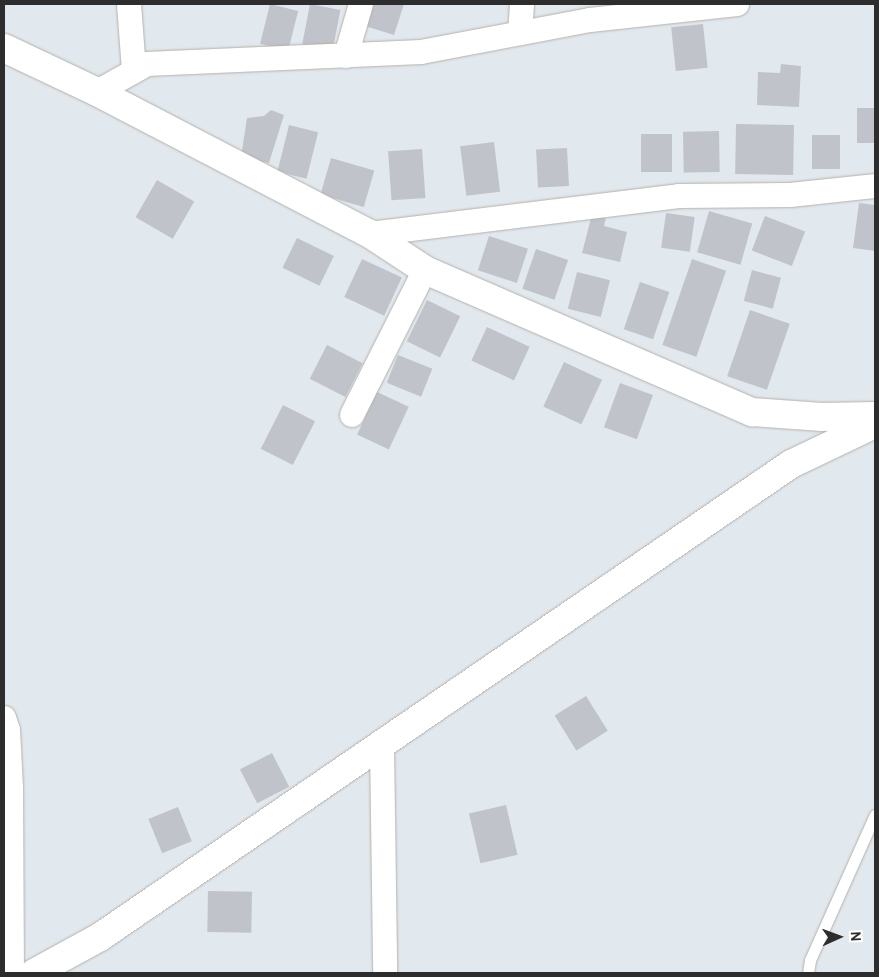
<!DOCTYPE html>
<style>
body{margin:0}
#map{position:relative;width:879px;height:977px;overflow:hidden;background:#e1e8ee;font-family:Overpass,sans-serif}
div>[style]{position:absolute}
.building>*{inset:0;background:#c0c4ca;transform-origin:0 0}
.roads{filter:drop-shadow(0 0 1px #b5b1aa) drop-shadow(0 0 1px #b5b1aa)}
.service>*{height:11px;margin:-5.5px;padding:0 5.5px;transform-origin:5.5px;border-radius:5.5px;background:#fff}
.minor>*{height:24px;margin:-12px;padding:0 12px;transform-origin:12px;border-radius:12px;background:#fff}
.tertiary>*{height:28px;margin:-14px;padding:0 14px;transform-origin:14px;border-radius:14px;background:#fff}
span{translate:-50% -50%;white-space:nowrap;text-align:center;line-height:1.15;-webkit-text-stroke:4.5px #fff;paint-order:stroke}
.frame{position:absolute;inset:0;border:5px solid #2d2d2d;pointer-events:none}
.north{position:absolute;left:814px;top:912px;width:50px;height:50px;-webkit-text-stroke:4px #fff;paint-order:stroke;rotate:88deg;font-size:14px;font-weight:700;line-height:20px;text-align:center;color:#2d2d2d}
.north::after{content:'';display:block;margin:auto;width:18px;height:22px;background:#2d2d2d;clip-path:polygon(50% 0,100% 100%,50% 72%,0 100%)}
</style>
<div id="map">
<div class="building">
<div style="left:270px;top:4px;width:29px;height:41px;rotate:14deg"></div>
<div style="left:310px;top:4px;width:31px;height:41px;rotate:11deg"></div>
<div style="clip-path:polygon(372px 4px,404px 4px,394px 35px,365px 26px)"></div>
<div style="left:703px;top:24px;width:44px;height:32px;rotate:84deg"></div>
<div style="clip-path:polygon(781px 64px,801px 66px,799px 107px,757px 105px,758px 72px,780px 73px)"></div>
<div style="left:857px;top:108px;width:18px;height:35px"></div>
<div style="clip-path:polygon(271px 110px,284px 115px,269px 163px,241px 157px,247px 118px,264px 116px)"></div>
<div style="left:736px;top:124px;width:58px;height:50px;rotate:1deg"></div>
<div style="left:289px;top:125px;width:30px;height:48px;rotate:14deg"></div>
<div style="left:719px;top:131px;width:41px;height:36px;rotate:89deg"></div>
<div style="left:641px;top:134px;width:31px;height:38px"></div>
<div style="left:812px;top:135px;width:28px;height:34px"></div>
<div style="left:494px;top:142px;width:50px;height:34px;rotate:83deg"></div>
<div style="left:567px;top:148px;width:38px;height:31px;rotate:87deg"></div>
<div style="left:422px;top:149px;width:49px;height:34px;rotate:86deg"></div>
<div style="left:331px;top:158px;width:45px;height:38px;rotate:16deg"></div>
<div style="left:157px;top:180px;width:43px;height:43px;rotate:30deg"></div>
<div style="clip-path:polygon(859px 203px,875px 205px,875px 251px,853px 248px)"></div>
<div style="left:709px;top:211px;width:45px;height:43px;rotate:16deg"></div>
<div style="left:666px;top:213px;width:29px;height:35px;rotate:8deg"></div>
<div style="clip-path:polygon(592px 214px,606px 217px,604px 226px,627px 232px,620px 262px,582px 253px)"></div>
<div style="left:765px;top:216px;width:43px;height:37px;rotate:21deg"></div>
<div style="left:489px;top:236px;width:41px;height:36px;rotate:18deg"></div>
<div style="left:297px;top:238px;width:41px;height:33px;rotate:26deg"></div>
<div style="left:536px;top:249px;width:34px;height:42px;rotate:19deg"></div>
<div style="left:362px;top:259px;width:44px;height:42px;rotate:25deg"></div>
<div style="left:692px;top:259px;width:36px;height:91px;rotate:19deg"></div>
<div style="left:752px;top:270px;width:30px;height:32px;rotate:15deg"></div>
<div style="left:577px;top:272px;width:34px;height:38px;rotate:14deg"></div>
<div style="left:640px;top:282px;width:31px;height:50px;rotate:19deg"></div>
<div style="left:427px;top:300px;width:37px;height:46px;rotate:26deg"></div>
<div style="left:750px;top:310px;width:42px;height:70px;rotate:19deg"></div>
<div style="left:487px;top:327px;width:47px;height:37px;rotate:25deg"></div>
<div style="left:327px;top:345px;width:40px;height:38px;rotate:27deg"></div>
<div style="left:398px;top:355px;width:37px;height:30px;rotate:22deg"></div>
<div style="left:564px;top:362px;width:42px;height:49px;rotate:25deg"></div>
<div style="left:620px;top:383px;width:35px;height:47px;rotate:20deg"></div>
<div style="left:377px;top:392px;width:35px;height:47px;rotate:25deg"></div>
<div style="left:283px;top:405px;width:36px;height:49px;rotate:27deg"></div>
<div style="left:586px;top:696px;width:41px;height:37px;rotate:58deg"></div>
<div style="left:272px;top:753px;width:38px;height:36px;rotate:63deg"></div>
<div style="left:506px;top:805px;width:51px;height:38px;rotate:77deg"></div>
<div style="left:178px;top:807px;width:37px;height:32px;rotate:68deg"></div>
<div style="left:208px;top:891px;width:44px;height:41px;rotate:1deg"></div>
</div>
<div class="roads">
<div class="service">
<div style="left:808px;top:973px;width:13px;rotate:-81deg"></div>
<div style="left:810px;top:960px;width:159px;rotate:-65.9deg"></div>
</div>
<div class="minor">
<div style="left:129px;top:4px;width:67px;rotate:85.7deg"></div>
<div style="left:520px;top:33px;width:29px;rotate:-86deg"></div>
<div style="left:346px;top:56px;width:54px;rotate:-73.9deg"></div>
<div style="left:97px;top:92px;width:57px;rotate:-29.2deg"></div>
<div style="left:147px;top:64px;width:274px;rotate:-2.5deg"></div>
<div style="left:421px;top:52px;width:172px;rotate:-10.7deg"></div>
<div style="left:590px;top:20px;width:148px;rotate:-6.2deg"></div>
<div style="left:370px;top:234px;width:311px;rotate:-7deg"></div>
<div style="left:679px;top:196px;width:111px;rotate:-0.5deg"></div>
<div style="left:790px;top:195px;width:85px;rotate:-6deg"></div>
<div style="left:352px;top:415px;width:162px;rotate:-63.3deg"></div>
<div style="left:4px;top:718px;width:13px;rotate:72deg"></div>
<div style="left:8px;top:730px;width:58px;rotate:87deg"></div>
<div style="left:11px;top:788px;width:185px;rotate:89.7deg"></div>
<div style="left:382px;top:744px;width:229px;rotate:89.2deg"></div>
</div>
<div class="tertiary">
<div style="left:4px;top:48px;width:103px;rotate:25.3deg"></div>
<div style="left:97px;top:92px;width:308px;rotate:27.5deg"></div>
<div style="left:370px;top:234px;width:66px;rotate:33.2deg"></div>
<div style="left:425px;top:270px;width:357px;rotate:23.5deg"></div>
<div style="left:752px;top:412px;width:70px;rotate:4.1deg"></div>
<div style="left:822px;top:417px;width:53px;rotate:-1.1deg"></div>
<div style="left:34px;top:973px;width:75px;rotate:-28.6deg"></div>
<div style="left:100px;top:937px;width:837px;rotate:-34.39deg"></div>
<div style="left:791px;top:464px;width:93px;rotate:-25.5deg"></div>
</div>
</div>
<div class="frame"></div>
<div class="north">N</div>
</div>
